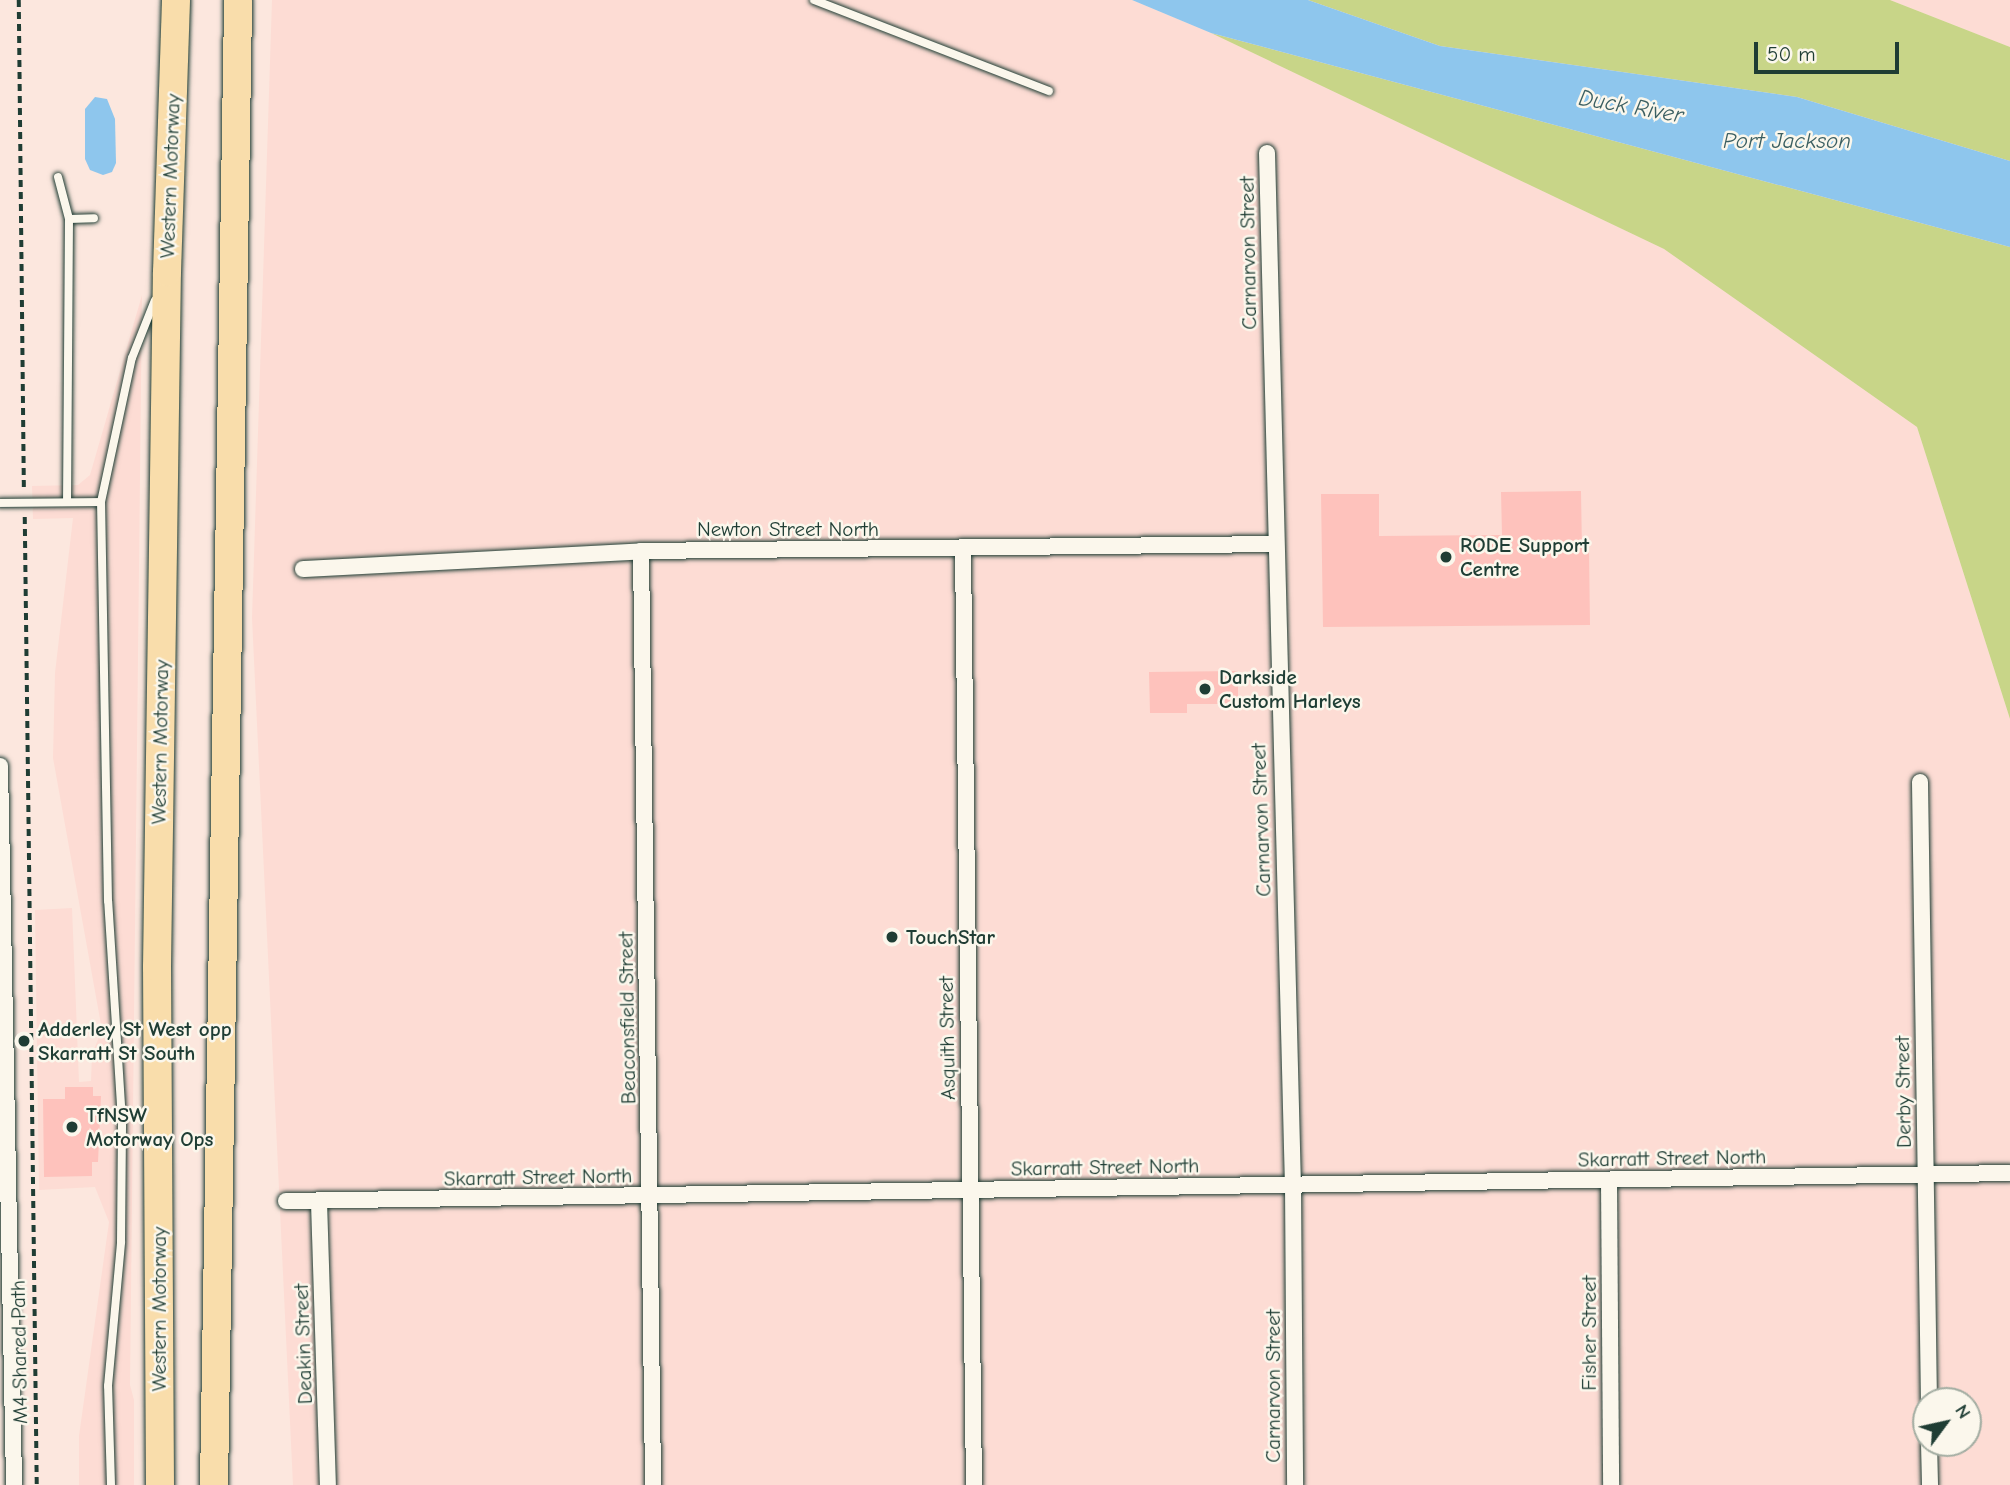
<!DOCTYPE html>
<style>
body{margin:0}
#map{position:relative;width:2010px;height:1485px;overflow:hidden;background:#fce7de;font-family:"Comic Neue",sans-serif}
div>[style]{position:absolute}
.built>*{inset:0;background:#fddcd4}
.green>*{inset:0;background:#c8d588}
.water>*{inset:0;background:#8ec6ed}
.building>*{inset:0;background:#fec2bc}
.path>*{height:3.5px;margin-top:-1.75px;transform-origin:0;background:repeating-linear-gradient(90deg,#1f3d34 0 7px,transparent 0 12px)}
.roads{filter:drop-shadow(0 0 2px #1f3d34) drop-shadow(0 0 2px #1f3d34)}
.service>*{height:8px;margin:-4px;padding:0 4px;transform-origin:4px;border-radius:4px;background:#fbf7ec}
.minor>*{height:16px;margin:-8px;padding:0 8px;transform-origin:8px;border-radius:8px;background:#fbf7ec}
.motorway>*{height:28px;margin:-14px;padding:0 14px;transform-origin:14px;border-radius:14px;background:#f9ddab}
.dots>*{width:19px;height:19px;translate:-50% -50%;box-sizing:border-box;border:4px solid #fbf7ec;border-radius:50%}
span{translate:-50% -50%;white-space:nowrap;text-align:center;line-height:1.15;-webkit-text-stroke:5px #fbf7ec;paint-order:stroke}
.street-label{font-size:21px;color:#1f3d34}
.poi-label{font-size:21px;color:#1f3d34;font-weight:700}
.left{translate:0 -50%;text-align:left}
.water-label{font-size:23px;color:#3b5f62;font-style:italic}
.north{position:absolute;left:1912px;top:1387px;width:70px;height:70px;box-sizing:border-box;background:#fbf7ec;border:2px solid #a3ada2;border-radius:50%;rotate:57deg;font-size:19px;font-weight:700;line-height:28px;text-align:center;color:#1f3d34}
.north::after{content:'';display:block;margin:auto;width:24px;height:32px;background:#1f3d34;clip-path:polygon(50% 0,100% 100%,50% 72%,0 100%)}
.scale{position:absolute;left:1754px;top:42px;width:145px;height:32px;box-sizing:border-box;border:4px solid #1f3d34;border-top:0;padding-left:9px;font-size:21px;line-height:24px;white-space:nowrap;color:#1f3d34;-webkit-text-stroke:5px #fbf7ec;paint-order:stroke}
</style>
<div id="map">
<div class="built">
<div style="clip-path:polygon(evenodd,272px 0,1132px 0,1211px 33px,1664px 249px,1917px 427px,2010px 719px,2010px 1485px,293px 1485px,252px 618px,272px 0,1926px 1401px,1968px 1401px,1968px 1443px,1926px 1443px,1926px 1401px)"></div>
<div style="clip-path:polygon(1890px 0,2010px 0,2010px 47px)"></div>
<div style="clip-path:polygon(142px 295px,130px 1385px,134px 1400px,134px 1485px,79px 1485px,79px 1436px,109px 1222px,95px 1187px,39px 1190px,35px 910px,72px 908px,79px 1082px,91px 1081px,92px 1054px,102px 1030px,53px 758px,55px 673px,73px 518px,33px 519px,32px 486px,78px 485px,90px 475px)"></div>
</div>
<div class="green">
<div style="clip-path:polygon(1308px 0,1890px 0,2010px 47px,2010px 161px,1797px 97px,1440px 46px)"></div>
<div style="clip-path:polygon(1211px 33px,2010px 247px,2010px 719px,1917px 427px,1664px 249px)"></div>
</div>
<div class="water">
<div style="clip-path:polygon(1132px 0,1308px 0,1440px 46px,1797px 97px,2010px 161px,2010px 247px,1211px 33px)"></div>
<div style="clip-path:polygon(95px 97px,107px 99px,115px 119px,116px 163px,112px 172px,103px 175px,90px 170px,85px 159px,85px 109px)"></div>
</div>
<div class="building">
<div style="clip-path:polygon(1581px 491px,1582px 550px,1589px 550px,1590px 625px,1323px 627px,1321px 494px,1379px 494px,1379px 536px,1502px 535px,1501px 492px)"></div>
<div style="clip-path:polygon(1238px 671px,1238px 704px,1187px 704px,1187px 713px,1150px 713px,1149px 672px)"></div>
<div style="clip-path:polygon(65px 1087px,93px 1087px,93px 1096px,101px 1096px,98px 1162px,92px 1162px,92px 1176px,44px 1177px,43px 1099px,65px 1099px)"></div>
</div>
<div class="path">
<div style="left:19px;top:0;width:491px;rotate:89.4deg"></div>
<div style="left:25px;top:517px;width:968px;rotate:89.29deg"></div>
</div>
<div class="roads">
<div class="service">
<div style="left:814px;top:0;width:252px;rotate:21.2deg"></div>
<div style="left:58px;top:177px;width:43px;rotate:75.3deg"></div>
<div style="left:69px;top:219px;width:283px;rotate:90.4deg"></div>
<div style="left:69px;top:219px;width:25px;rotate:-2deg"></div>
<div style="left:0;top:503px;width:101px;rotate:-0.6deg"></div>
<div style="left:111px;top:1485px;width:99px;rotate:-91.7deg"></div>
<div style="left:108px;top:1386px;width:145px;rotate:-84.8deg"></div>
<div style="left:121px;top:1242px;width:121px;rotate:-89.5deg"></div>
<div style="left:122px;top:1121px;width:220px;rotate:-93.6deg"></div>
<div style="left:108px;top:901px;width:399px;rotate:-91deg"></div>
<div style="left:101px;top:502px;width:147px;rotate:-77.9deg"></div>
<div style="left:132px;top:358px;width:62px;rotate:-68.4deg"></div>
</div>
<div class="minor">
<div style="left:1267px;top:153px;width:1032px;rotate:88.56deg"></div>
<div style="left:1293px;top:1185px;width:300px;rotate:89.6deg"></div>
<div style="left:963px;top:549px;width:936px;rotate:89.33deg"></div>
<div style="left:641px;top:551px;width:934px;rotate:89.26deg"></div>
<div style="left:303px;top:569px;width:338px;rotate:-3deg"></div>
<div style="left:641px;top:551px;width:634px;rotate:-0.63deg"></div>
<div style="left:0;top:766px;width:719px;rotate:88.88deg"></div>
<div style="left:1920px;top:782px;width:619px;rotate:89.17deg"></div>
<div style="left:1609px;top:1180px;width:305px;rotate:89.6deg"></div>
<div style="left:286px;top:1201px;width:1724px;rotate:-0.93deg"></div>
<div style="left:319px;top:1202px;width:283px;rotate:88.2deg"></div>
<div style="left:1929px;top:1443px;width:42px;rotate:88.6deg"></div>
</div>
<div class="motorway">
<div style="left:160px;top:1485px;width:518px;rotate:-90.33deg"></div>
<div style="left:157px;top:967px;width:695px;rotate:-89.18deg"></div>
<div style="left:167px;top:272px;width:272px;rotate:-88.1deg"></div>
<div style="left:214px;top:1485px;width:1485px;rotate:-89.07deg"></div>
</div>
</div>
<div class="dots">
<div style="left:1446px;top:557px;background:#1f3d34"></div>
<div style="left:1205px;top:689px;background:#1f3d34"></div>
<div style="left:892px;top:937px;background:#1f3d34"></div>
<div style="left:24px;top:1041px;background:#1f3d34"></div>
<div style="left:72px;top:1127px;background:#1f3d34"></div>
</div>
<div class="street-label">
<span style="left:170px;top:176px;rotate:-88deg">Western Motorway</span>
<span style="left:1248px;top:253px;rotate:-91deg">Carnarvon Street</span>
<span style="left:788px;top:529px">Newton Street North</span>
<span style="left:160px;top:742px;rotate:-89deg">Western Motorway</span>
<span style="left:1261px;top:820px;rotate:-92deg">Carnarvon Street</span>
<span style="left:627px;top:1018px;rotate:-91deg">Beaconsfield Street</span>
<span style="left:947px;top:1038px;rotate:-91deg">Asquith Street</span>
<span style="left:1903px;top:1092px;rotate:-91deg">Derby Street</span>
<span style="left:1672px;top:1158px;rotate:-1deg">Skarratt Street North</span>
<span style="left:1105px;top:1167px;rotate:-1deg">Skarratt Street North</span>
<span style="left:538px;top:1177px;rotate:-1deg">Skarratt Street North</span>
<span style="left:159px;top:1309px;rotate:-90deg">Western Motorway</span>
<span style="left:1589px;top:1333px;rotate:-90deg">Fisher Street</span>
<span style="left:303px;top:1344px;rotate:-92deg">Deakin Street</span>
<span style="left:19px;top:1352px;rotate:-91deg">M4 Shared Path</span>
<span style="left:1273px;top:1386px;rotate:-90deg">Carnarvon Street</span>
</div>
<div class="poi-label">
<span class="left" style="left:1460px;top:557px">RODE Support<br>Centre</span>
<span class="left" style="left:1219px;top:689px">Darkside<br>Custom Harleys</span>
<span class="left" style="left:906px;top:937px">TouchStar</span>
<span class="left" style="left:38px;top:1041px">Adderley St West opp<br>Skarratt St South</span>
<span class="left" style="left:86px;top:1127px">TfNSW<br>Motorway Ops</span>
</div>
<div class="water-label">
<span style="left:1631px;top:107px;rotate:10deg">Duck River</span>
<span style="left:1787px;top:141px">Port Jackson</span>
</div>
<div class="north">N</div>
<div class="scale">50 m</div>
</div>
